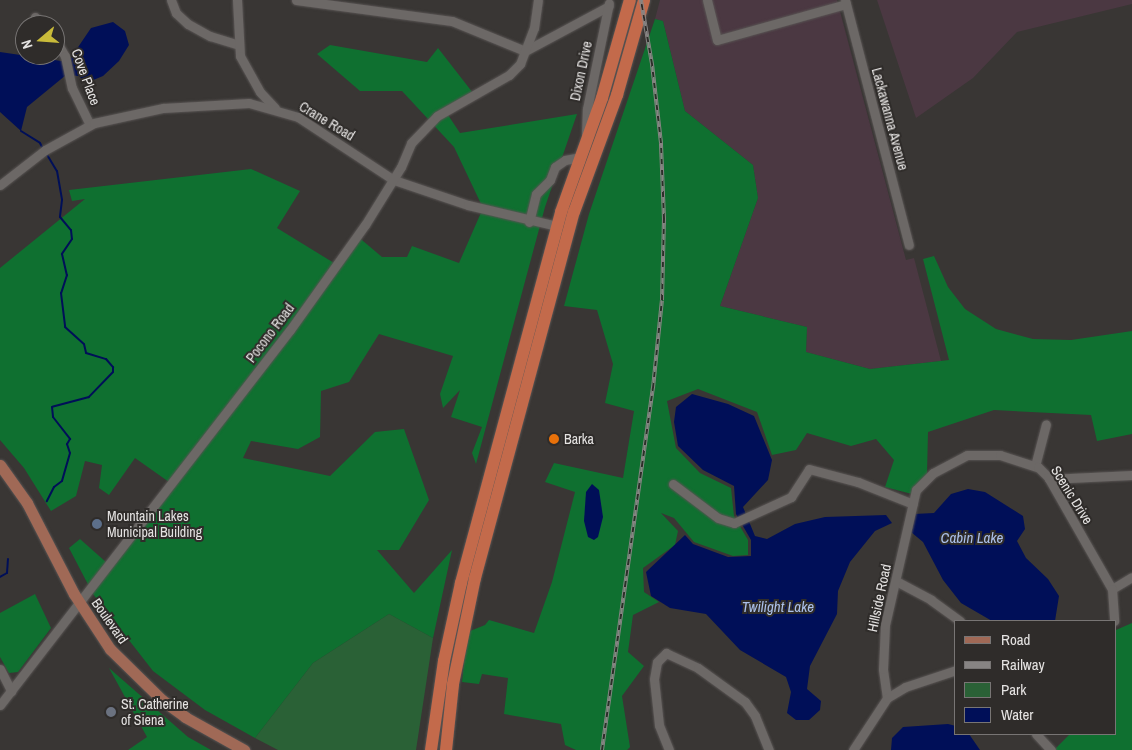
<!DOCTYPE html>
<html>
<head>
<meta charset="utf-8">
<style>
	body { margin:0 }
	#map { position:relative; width:1132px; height:750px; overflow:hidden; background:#393634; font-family:"Archivo Narrow",sans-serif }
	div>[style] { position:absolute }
	.industrial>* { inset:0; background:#4b3842 }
	.green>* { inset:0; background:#2a6136 }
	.forest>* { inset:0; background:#0f7030 }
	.water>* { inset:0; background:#000f58 }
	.stream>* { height:2px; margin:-1px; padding:0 1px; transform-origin:1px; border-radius:1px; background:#000f58 }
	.roads { filter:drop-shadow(0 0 1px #585453) drop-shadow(0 0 1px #585453) }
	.minor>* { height:9px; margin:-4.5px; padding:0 4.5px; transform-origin:4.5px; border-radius:4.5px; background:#6c6866 }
	.major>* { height:11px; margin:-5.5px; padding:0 5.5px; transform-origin:5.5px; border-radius:5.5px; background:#a06956 }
	.highway>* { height:12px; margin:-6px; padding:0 6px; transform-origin:6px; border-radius:6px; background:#c36a4b }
	.rail>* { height:4px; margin-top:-2px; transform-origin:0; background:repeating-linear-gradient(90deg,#2f2c2a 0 5.5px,#878483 0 11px); box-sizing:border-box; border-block:1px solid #878483 }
	.dots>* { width:14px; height:14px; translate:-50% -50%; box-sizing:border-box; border:2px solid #2f2c2a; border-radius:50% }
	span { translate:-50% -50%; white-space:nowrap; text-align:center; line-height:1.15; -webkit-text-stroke:4px #2f2c2a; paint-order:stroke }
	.street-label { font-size:14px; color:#e5e3e2 }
	.poi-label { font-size:14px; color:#e5e3e2 }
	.left { translate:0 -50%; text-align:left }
	.water-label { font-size:15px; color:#acc1eb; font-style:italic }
	.legend { position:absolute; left:954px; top:620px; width:162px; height:115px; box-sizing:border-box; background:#2f2c2a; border:1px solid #787574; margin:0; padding:6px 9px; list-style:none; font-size:15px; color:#e5e3e2 }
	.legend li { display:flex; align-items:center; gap:10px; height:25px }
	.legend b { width:25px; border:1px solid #787574 }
	.north { position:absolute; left:15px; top:15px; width:50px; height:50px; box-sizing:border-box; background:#2f2c2a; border:1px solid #787574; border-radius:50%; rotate:252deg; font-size:14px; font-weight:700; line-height:20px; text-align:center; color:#e5e3e2 }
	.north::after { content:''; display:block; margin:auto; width:18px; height:22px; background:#c9bb3a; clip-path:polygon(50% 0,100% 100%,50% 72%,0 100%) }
</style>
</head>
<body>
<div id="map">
	<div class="industrial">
		<div style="clip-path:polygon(660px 0,837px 0,906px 260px,914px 258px,941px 361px,870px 369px,806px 352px,807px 327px,720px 306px,758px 198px,753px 165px,685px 111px,663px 21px,655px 19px)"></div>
		<div style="clip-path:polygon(877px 0,1132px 0,1132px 4px,1017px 32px,973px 78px,916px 118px)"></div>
	</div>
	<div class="green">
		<div style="clip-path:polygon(389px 614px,433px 638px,416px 750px,278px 750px,255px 738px,313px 663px)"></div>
	</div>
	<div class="forest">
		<div style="clip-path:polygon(655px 19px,663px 21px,685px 111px,753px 165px,758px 198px,720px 306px,807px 327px,806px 352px,870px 369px,949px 360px,923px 259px,934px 256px,948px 287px,965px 309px,996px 329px,1033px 339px,1071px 340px,1132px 331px,1132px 434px,1097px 441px,1091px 415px,994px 410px,928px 432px,927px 474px,912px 494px,885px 487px,894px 460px,876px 439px,851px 446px,807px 433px,796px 450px,772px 455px,757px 412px,698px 389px,667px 401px,676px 448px,700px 473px,731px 488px,734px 516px,748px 540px,748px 555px,733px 556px,694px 542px,674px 518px,661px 513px,678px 531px,675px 545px,643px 568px,644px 592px,659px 602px,633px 615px,628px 652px,644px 666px,622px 696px,630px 747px,627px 750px,576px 750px,565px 745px,561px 724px,504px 714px,508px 678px,482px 674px,479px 684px,462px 682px,465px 652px,470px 631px,485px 625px,489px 620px,534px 633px,552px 582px,575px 492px,545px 482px,554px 463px,623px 478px,634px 411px,605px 403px,613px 364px,597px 310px,564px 306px,589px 214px)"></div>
		<div style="clip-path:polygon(330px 45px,427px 62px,438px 48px,473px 93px,444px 109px,460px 133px,577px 114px,545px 207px,476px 464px,472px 453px,482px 427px,451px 417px,460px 390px,443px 408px,440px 394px,453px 356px,379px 334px,349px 382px,321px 391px,320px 437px,298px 449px,251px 441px,243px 458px,330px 476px,375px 432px,404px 429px,429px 500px,399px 550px,377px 550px,414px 593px,452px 550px,433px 638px,389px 614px,313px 663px,255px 738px,205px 710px,153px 671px,93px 594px,69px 548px,80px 539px,107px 563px,169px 482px,135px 458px,109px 495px,99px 488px,102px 465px,85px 461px,76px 496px,51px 511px,24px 468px,0 440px,0 268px,85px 199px,72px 201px,69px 190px,251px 169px,300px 191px,277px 228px,334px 263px,356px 235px,382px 257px,407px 257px,412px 246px,459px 263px,483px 208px,454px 147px,402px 91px,360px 91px,317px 54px)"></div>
		<div style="clip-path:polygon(35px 594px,51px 628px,18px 672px,9px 673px,0 657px,0 613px)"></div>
		<div style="clip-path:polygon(1132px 623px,1132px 750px,1054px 750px,1070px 734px,1116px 734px,1116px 630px)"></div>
		<div style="clip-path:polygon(109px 668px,188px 737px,211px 750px,128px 750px,147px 737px)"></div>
	</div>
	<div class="water">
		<div style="clip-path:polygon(113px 22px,125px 31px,129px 45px,119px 61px,103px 76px,86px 83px,79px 76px,66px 75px,27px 107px,21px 131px,0 112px,0 52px,68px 62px,91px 28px)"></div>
		<div style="clip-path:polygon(692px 394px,728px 404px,754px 416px,772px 460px,768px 480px,743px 507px,755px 536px,767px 539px,795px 524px,825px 517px,886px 515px,892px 523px,875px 531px,850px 562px,838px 591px,837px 614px,810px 666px,807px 689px,821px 701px,820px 710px,809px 720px,796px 720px,787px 713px,791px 692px,786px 677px,740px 650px,706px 614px,670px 608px,651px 596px,646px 572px,685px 535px,693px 544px,728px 557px,751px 556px,751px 540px,736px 514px,734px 486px,703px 470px,678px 446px,674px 422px,676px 407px)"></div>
		<div style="clip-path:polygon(592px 484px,599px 490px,603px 517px,598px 537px,594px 540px,588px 537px,584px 521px,586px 492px)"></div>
		<div style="clip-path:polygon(968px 489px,985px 492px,1023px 516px,1025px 529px,1017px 541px,1026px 558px,1048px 579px,1059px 596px,1055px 621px,992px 621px,961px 603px,943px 580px,923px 542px,911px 532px,914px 514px,934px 513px,951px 494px)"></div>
		<div style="clip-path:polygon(948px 724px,956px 726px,956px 734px,969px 734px,980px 750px,891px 750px,892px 738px,903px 727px)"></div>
	</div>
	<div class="stream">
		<div style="left:21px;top:131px;width:22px;rotate:32deg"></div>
		<div style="left:40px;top:143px;width:7px;rotate:63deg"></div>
		<div style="left:46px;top:153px;width:21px;rotate:59deg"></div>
		<div style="left:57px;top:171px;width:29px;rotate:80deg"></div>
		<div style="left:62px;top:200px;width:17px;rotate:97deg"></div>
		<div style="left:60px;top:217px;width:17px;rotate:50deg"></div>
		<div style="left:71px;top:230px;width:9px;rotate:84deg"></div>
		<div style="left:72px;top:239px;width:18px;rotate:124deg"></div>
		<div style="left:62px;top:254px;width:22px;rotate:77deg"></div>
		<div style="left:67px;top:275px;width:19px;rotate:108deg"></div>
		<div style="left:61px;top:293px;width:34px;rotate:83deg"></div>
		<div style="left:65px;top:327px;width:25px;rotate:42deg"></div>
		<div style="left:84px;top:344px;width:9px;rotate:77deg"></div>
		<div style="left:86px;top:353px;width:21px;rotate:17deg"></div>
		<div style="left:106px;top:359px;width:11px;rotate:49deg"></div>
		<div style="left:113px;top:367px;width:5px;rotate:90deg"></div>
		<div style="left:113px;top:372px;width:35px;rotate:134deg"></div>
		<div style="left:89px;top:397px;width:38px;rotate:165deg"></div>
		<div style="left:52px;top:407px;width:10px;rotate:84deg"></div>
		<div style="left:53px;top:417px;width:28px;rotate:52deg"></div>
		<div style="left:70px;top:439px;width:6px;rotate:121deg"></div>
		<div style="left:67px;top:444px;width:9px;rotate:72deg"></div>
		<div style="left:70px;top:453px;width:29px;rotate:106deg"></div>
		<div style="left:62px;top:481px;width:10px;rotate:143deg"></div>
		<div style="left:54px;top:487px;width:16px;rotate:117deg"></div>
		<div style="left:0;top:577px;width:8px;rotate:-30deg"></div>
		<div style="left:7px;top:573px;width:14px;rotate:-86deg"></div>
	</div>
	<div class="roads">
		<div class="minor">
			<div style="left:171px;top:0;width:14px;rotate:69deg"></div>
			<div style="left:176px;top:13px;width:16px;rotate:43deg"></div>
			<div style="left:188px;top:24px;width:25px;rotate:29deg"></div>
			<div style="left:210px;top:36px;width:28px;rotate:17deg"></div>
			<div style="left:237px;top:0;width:56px;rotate:86.9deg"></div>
			<div style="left:240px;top:56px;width:41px;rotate:60.9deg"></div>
			<div style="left:260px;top:92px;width:22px;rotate:47deg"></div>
			<div style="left:296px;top:0;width:157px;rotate:7.7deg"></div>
			<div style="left:452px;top:21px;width:79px;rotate:22.3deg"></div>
			<div style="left:525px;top:51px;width:95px;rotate:-28.2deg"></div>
			<div style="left:707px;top:0;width:41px;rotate:76deg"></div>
			<div style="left:717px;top:40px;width:134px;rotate:-15.6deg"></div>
			<div style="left:845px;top:0;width:253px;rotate:75.4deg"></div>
			<div style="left:35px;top:17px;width:11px;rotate:45deg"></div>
			<div style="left:55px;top:39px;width:20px;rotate:60deg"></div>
			<div style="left:65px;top:56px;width:33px;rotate:78deg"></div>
			<div style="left:72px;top:88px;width:41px;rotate:64.1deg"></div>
			<div style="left:586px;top:135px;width:26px;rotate:-88deg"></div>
			<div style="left:587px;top:109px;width:108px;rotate:-78.3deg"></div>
			<div style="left:0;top:185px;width:57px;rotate:-37.9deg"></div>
			<div style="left:45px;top:150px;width:56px;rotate:-28.9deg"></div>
			<div style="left:94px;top:123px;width:71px;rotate:-12.3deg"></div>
			<div style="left:163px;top:108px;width:86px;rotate:-3.3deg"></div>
			<div style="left:249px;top:103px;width:51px;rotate:15.9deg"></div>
			<div style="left:298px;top:117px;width:115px;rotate:33.3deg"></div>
			<div style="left:394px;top:180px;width:78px;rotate:18.7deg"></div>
			<div style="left:468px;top:205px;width:91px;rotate:13.3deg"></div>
			<div style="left:529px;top:222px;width:29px;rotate:-76deg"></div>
			<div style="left:536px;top:194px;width:20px;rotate:-45deg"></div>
			<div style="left:550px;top:180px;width:14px;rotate:-69deg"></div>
			<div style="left:555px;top:167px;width:12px;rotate:-35deg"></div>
			<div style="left:565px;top:160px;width:15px;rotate:-11deg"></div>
			<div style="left:1035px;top:466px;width:43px;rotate:-75.3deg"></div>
			<div style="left:1049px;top:479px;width:83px;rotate:-2.8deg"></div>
			<div style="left:673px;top:484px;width:56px;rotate:37.1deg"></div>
			<div style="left:718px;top:518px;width:17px;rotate:17deg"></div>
			<div style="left:734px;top:523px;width:63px;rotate:-24.5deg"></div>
			<div style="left:791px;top:497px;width:33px;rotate:-57deg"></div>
			<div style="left:809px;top:469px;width:51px;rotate:14.9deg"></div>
			<div style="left:858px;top:482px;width:59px;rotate:21.8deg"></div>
			<div style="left:896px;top:581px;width:40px;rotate:28deg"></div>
			<div style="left:931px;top:600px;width:36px;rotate:36deg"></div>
			<div style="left:1112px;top:589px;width:23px;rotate:-31deg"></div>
			<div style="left:0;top:669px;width:25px;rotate:63deg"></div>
			<div style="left:887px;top:698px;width:29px;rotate:-98deg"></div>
			<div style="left:883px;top:669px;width:44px;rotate:-87.4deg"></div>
			<div style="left:885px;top:625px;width:139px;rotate:-77.1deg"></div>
			<div style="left:916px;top:490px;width:24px;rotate:-45deg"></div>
			<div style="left:933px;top:473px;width:38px;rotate:-28deg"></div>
			<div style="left:967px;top:455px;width:33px"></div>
			<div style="left:1000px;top:455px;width:40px;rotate:18deg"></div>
			<div style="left:1038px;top:467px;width:14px;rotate:45deg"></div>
			<div style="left:1048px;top:477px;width:129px;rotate:60.3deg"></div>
			<div style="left:1112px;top:589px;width:32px;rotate:86deg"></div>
			<div style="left:0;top:705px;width:474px;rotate:-52.3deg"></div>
			<div style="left:290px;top:330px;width:129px;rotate:-54.5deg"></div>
			<div style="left:365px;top:225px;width:68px;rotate:-58.2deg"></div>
			<div style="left:401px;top:167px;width:26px;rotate:-67deg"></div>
			<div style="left:411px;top:143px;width:37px;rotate:-46deg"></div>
			<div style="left:437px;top:116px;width:83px;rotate:-29.7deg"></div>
			<div style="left:509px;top:75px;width:16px;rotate:-45deg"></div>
			<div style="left:520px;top:64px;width:39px;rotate:-69deg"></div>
			<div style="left:534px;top:28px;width:28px;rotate:-82deg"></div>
			<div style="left:1036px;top:734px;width:22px;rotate:47deg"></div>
			<div style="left:669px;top:750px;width:27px;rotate:-112deg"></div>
			<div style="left:659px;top:725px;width:46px;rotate:-96.2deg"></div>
			<div style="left:654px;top:679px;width:17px;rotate:-80deg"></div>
			<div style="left:657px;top:662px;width:13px;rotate:-45deg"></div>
			<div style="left:666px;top:653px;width:35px;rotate:25deg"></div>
			<div style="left:698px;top:668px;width:58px;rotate:35.9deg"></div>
			<div style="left:745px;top:702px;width:17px;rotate:54deg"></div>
			<div style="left:755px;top:716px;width:37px;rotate:68deg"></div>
			<div style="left:853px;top:750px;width:62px;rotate:-56.8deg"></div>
			<div style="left:887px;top:698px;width:21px;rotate:-31deg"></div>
			<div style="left:905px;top:687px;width:54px;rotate:-18.4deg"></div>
		</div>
		<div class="major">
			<div style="left:0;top:465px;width:47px;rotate:54.6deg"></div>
			<div style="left:27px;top:503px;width:102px;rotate:62.7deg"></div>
			<div style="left:74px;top:594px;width:66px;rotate:56.8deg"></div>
			<div style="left:110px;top:649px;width:73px;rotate:44.4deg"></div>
			<div style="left:162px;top:700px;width:29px;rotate:36deg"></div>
			<div style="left:185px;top:717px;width:68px;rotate:29.2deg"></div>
		</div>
		<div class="highway">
			<div style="left:431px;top:750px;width:90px;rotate:-81.7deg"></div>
			<div style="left:444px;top:661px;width:80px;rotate:-77.7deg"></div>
			<div style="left:461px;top:583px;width:384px;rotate:-74.9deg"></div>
			<div style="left:561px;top:212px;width:121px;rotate:-70.2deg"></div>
			<div style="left:602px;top:98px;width:102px;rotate:-74.1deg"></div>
			<div style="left:446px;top:750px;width:66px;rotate:-83.9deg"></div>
			<div style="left:453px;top:684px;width:108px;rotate:-78.3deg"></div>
			<div style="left:475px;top:578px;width:379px;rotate:-74.9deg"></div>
			<div style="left:574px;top:212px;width:125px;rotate:-69.8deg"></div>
			<div style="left:617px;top:95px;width:99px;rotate:-74.1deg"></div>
		</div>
	</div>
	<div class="rail">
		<div style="left:602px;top:750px;width:366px;rotate:-82deg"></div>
		<div style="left:653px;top:388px;width:88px;rotate:-84.2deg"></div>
		<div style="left:662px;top:300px;width:81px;rotate:-88.6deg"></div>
		<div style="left:664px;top:219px;width:76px;rotate:-92.3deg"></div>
		<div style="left:661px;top:143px;width:80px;rotate:-96.5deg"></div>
		<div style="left:652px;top:64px;width:65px;rotate:-99.8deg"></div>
	</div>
	<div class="dots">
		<div style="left:554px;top:439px;background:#e8710a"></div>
		<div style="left:97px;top:524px;background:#5c6f8a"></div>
		<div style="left:111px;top:712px;background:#6b7280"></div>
	</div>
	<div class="street-label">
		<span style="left:581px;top:71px;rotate:-78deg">Dixon Drive</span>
		<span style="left:86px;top:77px;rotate:70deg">Cove Place</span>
		<span style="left:890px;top:119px;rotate:75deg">Lackawanna Avenue</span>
		<span style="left:327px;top:121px;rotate:31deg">Crane Road</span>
		<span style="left:270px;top:333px;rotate:-53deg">Pocono Road</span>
		<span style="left:1072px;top:495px;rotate:58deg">Scenic Drive</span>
		<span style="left:879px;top:598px;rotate:-78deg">Hillside Road</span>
		<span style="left:110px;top:621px;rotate:55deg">Boulevard</span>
	</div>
	<div class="poi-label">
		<span class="left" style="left:564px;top:439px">Barka</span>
		<span class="left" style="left:107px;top:524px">Mountain Lakes<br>Municipal Building</span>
		<span class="left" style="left:121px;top:712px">St. Catherine<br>of Siena</span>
	</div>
	<div class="water-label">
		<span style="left:972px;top:538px">Cabin Lake</span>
		<span style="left:778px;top:607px">Twilight Lake</span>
	</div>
	<ul class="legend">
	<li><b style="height:6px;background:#a06956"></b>Road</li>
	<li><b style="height:6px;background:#878483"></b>Railway</li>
	<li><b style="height:14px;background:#2a6136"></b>Park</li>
	<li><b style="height:14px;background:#000f58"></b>Water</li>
	</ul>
	<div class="north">N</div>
</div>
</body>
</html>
